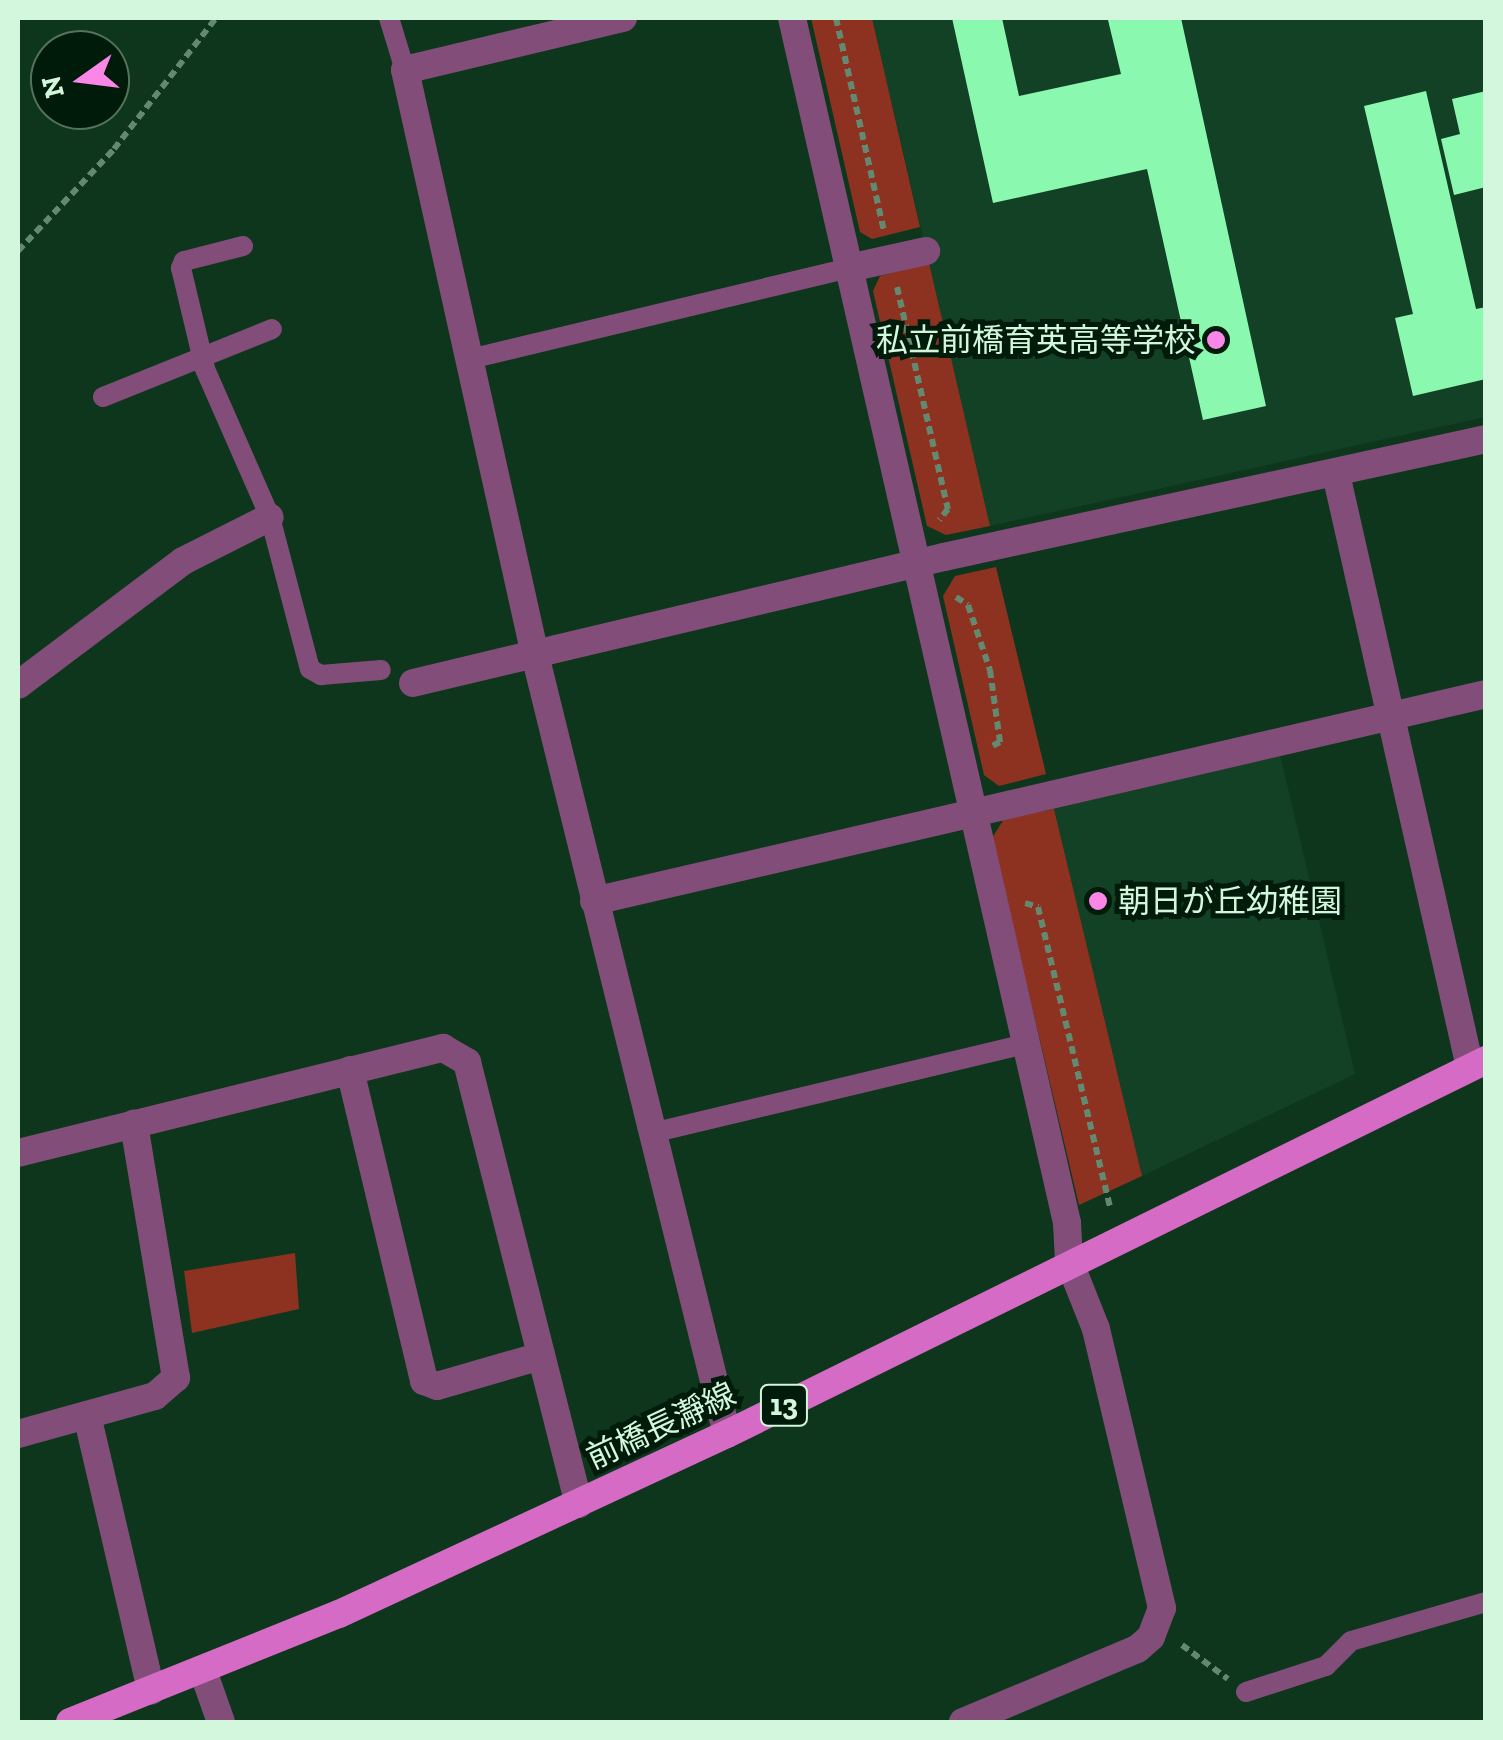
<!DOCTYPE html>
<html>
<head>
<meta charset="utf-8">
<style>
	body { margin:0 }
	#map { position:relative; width:1503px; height:1740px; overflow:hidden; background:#0d361d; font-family:"Zilla Slab","Noto Sans JP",serif }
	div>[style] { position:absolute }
	.built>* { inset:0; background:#134125 }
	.green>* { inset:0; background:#8d3220 }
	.building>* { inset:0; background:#8bf8af }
	.path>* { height:6px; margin-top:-3px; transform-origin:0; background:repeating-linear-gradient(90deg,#638a71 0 8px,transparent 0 13px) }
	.service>* { height:20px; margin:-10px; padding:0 10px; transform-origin:10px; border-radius:10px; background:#824e79 }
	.minor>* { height:28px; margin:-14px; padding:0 14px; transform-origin:14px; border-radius:14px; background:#824e79 }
	.primary>* { height:28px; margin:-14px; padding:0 14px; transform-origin:14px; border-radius:14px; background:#d66bc5 }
	.dots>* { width:28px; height:28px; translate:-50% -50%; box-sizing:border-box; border:5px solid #001b09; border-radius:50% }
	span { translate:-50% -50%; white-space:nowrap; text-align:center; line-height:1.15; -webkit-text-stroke:10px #001b09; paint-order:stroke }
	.shield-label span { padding:2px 8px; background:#001b09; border:2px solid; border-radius:8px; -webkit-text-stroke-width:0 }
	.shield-label { font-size:30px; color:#d2f7dc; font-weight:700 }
	.poi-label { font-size:32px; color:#d2f7dc }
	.right { translate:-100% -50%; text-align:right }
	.left { translate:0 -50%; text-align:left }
	.street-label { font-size:32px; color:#d2f7dc }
	.frame { position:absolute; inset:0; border:20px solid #d2f7dc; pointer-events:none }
	.north { position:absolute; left:30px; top:30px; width:100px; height:100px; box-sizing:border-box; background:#001b09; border:2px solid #54735d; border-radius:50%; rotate:256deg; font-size:28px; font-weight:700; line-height:40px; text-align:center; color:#d2f7dc }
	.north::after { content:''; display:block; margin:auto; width:35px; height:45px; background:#fa87e8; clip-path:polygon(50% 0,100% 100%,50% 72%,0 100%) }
</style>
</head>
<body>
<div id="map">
	<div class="built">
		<div style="clip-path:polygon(872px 18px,1485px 18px,1485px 417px,990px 526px)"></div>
		<div style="clip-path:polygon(1280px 754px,1355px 1074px,1142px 1176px,1054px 809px)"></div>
	</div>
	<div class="green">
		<div style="clip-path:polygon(811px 18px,872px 18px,920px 227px,872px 239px,860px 232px)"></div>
		<div style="clip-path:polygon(929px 263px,990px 526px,946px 535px,927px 526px,873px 291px,880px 276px)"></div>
		<div style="clip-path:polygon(996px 567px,1046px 774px,999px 786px,984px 775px,943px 596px,955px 576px)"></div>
		<div style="clip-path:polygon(1054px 809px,1142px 1176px,1079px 1205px,992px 838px,1004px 819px)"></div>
		<div style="clip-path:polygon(295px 1253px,299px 1309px,192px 1333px,184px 1271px)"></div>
	</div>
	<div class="building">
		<div style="clip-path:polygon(952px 18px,1002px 18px,1019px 96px,1121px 74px,1108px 20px,1181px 18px,1266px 406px,1203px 420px,1147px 169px,993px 203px)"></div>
		<div style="clip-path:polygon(1426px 91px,1476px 309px,1486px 307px,1486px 379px,1413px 396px,1395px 318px,1413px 314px,1364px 106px)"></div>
		<div style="clip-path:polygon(1486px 91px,1486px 187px,1454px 195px,1441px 139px,1460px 134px,1452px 99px)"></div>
	</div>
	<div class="path">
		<div style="left:836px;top:18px;width:218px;rotate:77.3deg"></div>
		<div style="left:18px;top:251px;width:140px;rotate:-46.7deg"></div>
		<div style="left:114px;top:149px;width:166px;rotate:-52.1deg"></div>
		<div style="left:897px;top:287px;width:228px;rotate:77.1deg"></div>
		<div style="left:948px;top:509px;width:14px;rotate:129deg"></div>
		<div style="left:956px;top:597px;width:14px;rotate:34deg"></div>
		<div style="left:968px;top:605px;width:69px;rotate:71.3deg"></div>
		<div style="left:990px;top:670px;width:73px;rotate:82.1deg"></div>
		<div style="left:1000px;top:742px;width:11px;rotate:153deg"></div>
		<div style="left:1025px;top:903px;width:14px;rotate:17deg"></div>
		<div style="left:1038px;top:907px;width:309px;rotate:76.5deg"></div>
		<div style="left:1182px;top:1645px;width:57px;rotate:36.5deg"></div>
	</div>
	<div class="service">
		<div style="left:389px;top:18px;width:54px;rotate:72.9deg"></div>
		<div style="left:243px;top:246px;width:61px;rotate:165.7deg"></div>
		<div style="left:184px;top:261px;width:8px;rotate:113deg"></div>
		<div style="left:181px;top:268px;width:104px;rotate:76.6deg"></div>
		<div style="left:205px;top:369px;width:162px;rotate:66.3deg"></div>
		<div style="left:270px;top:517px;width:157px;rotate:75.3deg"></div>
		<div style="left:310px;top:669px;width:13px;rotate:29deg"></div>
		<div style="left:321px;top:675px;width:60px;rotate:-4.8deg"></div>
		<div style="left:470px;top:359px;width:390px;rotate:-13.5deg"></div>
		<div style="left:103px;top:397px;width:182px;rotate:-21.9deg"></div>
		<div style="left:656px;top:1132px;width:378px;rotate:-13.4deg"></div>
		<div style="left:1246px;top:1692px;width:84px;rotate:-18deg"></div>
		<div style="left:1326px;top:1666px;width:35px;rotate:-45deg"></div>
		<div style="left:1351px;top:1641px;width:141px;rotate:-16.1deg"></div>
	</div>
	<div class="minor">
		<div style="left:623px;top:18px;width:224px;rotate:166.6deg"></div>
		<div style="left:405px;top:70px;width:599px;rotate:77.47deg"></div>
		<div style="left:535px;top:655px;width:802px;rotate:76.15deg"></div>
		<div style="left:792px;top:18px;width:1236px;rotate:77.14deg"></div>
		<div style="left:1067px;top:1223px;width:38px;rotate:87deg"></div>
		<div style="left:1069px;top:1261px;width:73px;rotate:68.3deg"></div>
		<div style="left:1096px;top:1329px;width:287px;rotate:76.7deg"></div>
		<div style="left:1162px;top:1608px;width:31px;rotate:111deg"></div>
		<div style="left:1151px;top:1637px;width:18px;rotate:139deg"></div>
		<div style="left:1137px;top:1649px;width:189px;rotate:157.2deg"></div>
		<div style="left:849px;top:268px;width:79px;rotate:-12.4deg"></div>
		<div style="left:1336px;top:474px;width:608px;rotate:77.27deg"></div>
		<div style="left:413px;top:683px;width:546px;rotate:-13.35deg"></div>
		<div style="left:944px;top:557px;width:555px;rotate:-12.28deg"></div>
		<div style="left:18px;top:685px;width:206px;rotate:-36.9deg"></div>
		<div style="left:183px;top:561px;width:97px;rotate:-26.8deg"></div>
		<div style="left:594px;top:901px;width:916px;rotate:-13.06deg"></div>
		<div style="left:350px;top:1070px;width:320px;rotate:76.6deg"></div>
		<div style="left:424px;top:1381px;width:14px;rotate:21deg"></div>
		<div style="left:437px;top:1386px;width:108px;rotate:-16.1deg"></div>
		<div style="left:18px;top:1153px;width:438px;rotate:-13.9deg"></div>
		<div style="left:443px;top:1048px;width:28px;rotate:30deg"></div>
		<div style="left:467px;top:1062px;width:456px;rotate:75.8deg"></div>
		<div style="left:87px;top:1415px;width:283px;rotate:76.9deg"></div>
		<div style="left:18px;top:1434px;width:142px;rotate:-15.5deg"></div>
		<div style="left:155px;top:1396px;width:28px;rotate:-41deg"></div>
		<div style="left:176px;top:1378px;width:258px;rotate:-99.4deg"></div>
		<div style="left:203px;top:1671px;width:54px;rotate:70.6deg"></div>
	</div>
	<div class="primary">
		<div style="left:70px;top:1722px;width:290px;rotate:-21.9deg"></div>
		<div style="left:339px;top:1614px;width:428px;rotate:-24.9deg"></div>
		<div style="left:727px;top:1434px;width:846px;rotate:-26.23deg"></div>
	</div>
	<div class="dots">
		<div style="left:1216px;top:340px;background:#fa87e8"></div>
		<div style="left:1098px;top:901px;background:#fa87e8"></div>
	</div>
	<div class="shield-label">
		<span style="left:784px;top:1405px">13</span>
	</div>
	<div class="poi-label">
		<span class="right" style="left:1196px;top:340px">私立前橋育英高等学校</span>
		<span class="left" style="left:1118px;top:901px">朝日が丘幼稚園</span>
	</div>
	<div class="street-label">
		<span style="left:661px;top:1426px;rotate:-25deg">前橋長瀞線</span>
	</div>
	<div class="frame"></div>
	<div class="north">N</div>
</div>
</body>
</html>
